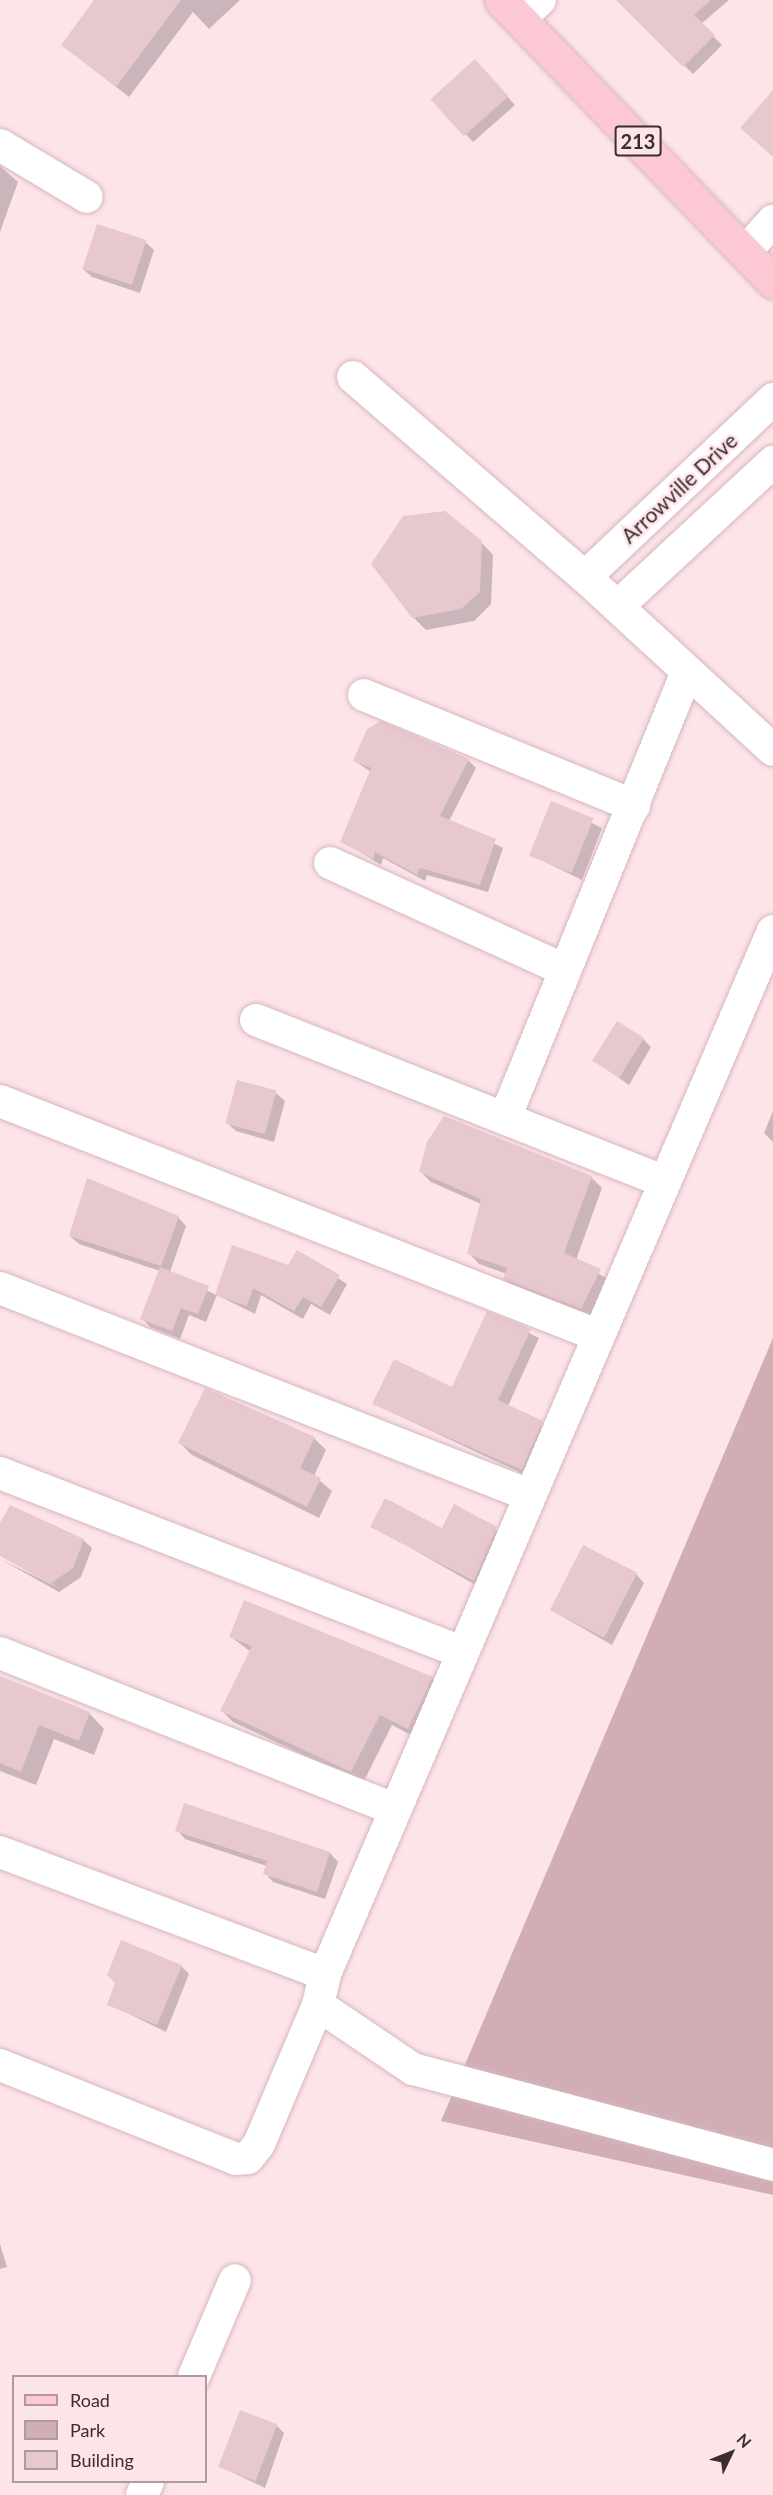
<!DOCTYPE html>
<html>
<head>
<meta charset="utf-8">
<style>
	body { margin:0 }
	#map { position:relative; width:773px; height:2495px; overflow:hidden; background:#fde4e9; font-family:Lato,sans-serif }
	div>[style] { position:absolute }
	.green>* { inset:0; background:#d1aeb5 }
	.shadow>* { inset:0; background:#0003 }
	.building>* { inset:0; background:#e6c8ce; transform-origin:0 0 }
	.roads { filter:drop-shadow(0 0 2px #d5b7bd) drop-shadow(0 0 2px #d5b7bd) }
	.street>* { height:32px; margin:-16px; padding:0 16px; transform-origin:16px; border-radius:16px; background:#fff }
	.primary>* { height:33px; margin:-16.5px; padding:0 16.5px; transform-origin:16.5px; border-radius:16.5px; background:#fbc8d3 }
	span { translate:-50% -50%; white-space:nowrap; text-align:center; line-height:1.15; -webkit-text-stroke:5px #fde4e9; paint-order:stroke }
	.shield-label span { padding:2px 4px; background:#fde4e9; border:2px solid; border-radius:4px; -webkit-text-stroke-width:0 }
	.shield-label { font-size:20px; color:#392e30; font-weight:700 }
	.street-label { font-size:21px; color:#392e30 }
	.legend { position:absolute; left:12px; top:2375px; width:195px; height:108px; box-sizing:border-box; background:#fde4e9; border:2px solid #af9b9f; margin:0; padding:8px 10px; list-style:none; font-size:18px; color:#392e30 }
	.legend li { display:flex; align-items:center; gap:12px; height:30px }
	.legend b { width:30px; border:2px solid #af9b9f }
	.north { position:absolute; left:701px; top:2423px; width:60px; height:60px; -webkit-text-stroke:4px #fde4e9; paint-order:stroke; rotate:47deg; font-size:16px; font-weight:700; line-height:24px; text-align:center; color:#392e30 }
	.north::after { content:''; display:block; margin:auto; width:21px; height:27px; background:#392e30; clip-path:polygon(50% 0,100% 100%,50% 72%,0 100%) }
</style>
</head>
<body>
<div id="map">
	<div class="green">
		<div style="clip-path:polygon(773px 1338px,773px 2195px,441px 2121px)"></div>
	</div>
	<div class="shadow">
		<div style="clip-path:polygon(96px 0,240px 0,209px 29px,193px 12px,129px 97px,63px 45px)"></div>
		<div style="clip-path:polygon(618px 0,729px 0,701px 24px,722px 45px,693px 74px)"></div>
		<div style="clip-path:polygon(483px 69px,515px 105px,473px 142px,432px 98px)"></div>
		<div style="clip-path:polygon(0 166px,18px 182px,0 232px)"></div>
		<div style="clip-path:polygon(145px 242px,154px 250px,140px 293px,92px 277px,83px 269px)"></div>
		<div style="clip-path:polygon(481px 542px,493px 555px,491px 604px,474px 621px,426px 630px,413px 617px)"></div>
		<div style="clip-path:polygon(468px 760px,476px 768px,449px 821px,503px 848px,488px 892px,427px 875px,425px 881px,383px 858px,381px 865px,342px 841px,371px 772px,355px 761px)"></div>
		<div style="clip-path:polygon(552px 803px,602px 828px,582px 880px,531px 855px)"></div>
		<div style="clip-path:polygon(643px 1039px,651px 1047px,629px 1085px,595px 1061px)"></div>
		<div style="clip-path:polygon(276px 1093px,285px 1101px,274px 1142px,236px 1131px,227px 1123px)"></div>
		<div style="clip-path:polygon(773px 1111px,773px 1142px,764px 1133px)"></div>
		<div style="clip-path:polygon(421px 1172px,591px 1177px,602px 1188px,576px 1260px,611px 1281px,592px 1319px,515px 1289px,504px 1278px,507px 1274px,479px 1264px,469px 1253px,481px 1204px,431px 1182px)"></div>
		<div style="clip-path:polygon(88px 1180px,178px 1217px,186px 1226px,170px 1272px,216px 1295px,233px 1247px,289px 1267px,298px 1252px,347px 1284px,330px 1315px,311px 1304px,303px 1319px,261px 1295px,255px 1314px,217px 1295px,206px 1322px,189px 1315px,180px 1339px,150px 1327px,142px 1318px,160px 1271px,79px 1244px,70px 1236px)"></div>
		<div style="clip-path:polygon(488px 1313px,539px 1338px,508px 1406px,550px 1431px,530px 1477px,374px 1404px,453px 1389px)"></div>
		<div style="clip-path:polygon(314px 1438px,326px 1450px,314px 1476px,332px 1491px,319px 1518px,192px 1455px,180px 1443px)"></div>
		<div style="clip-path:polygon(454px 1506px,504px 1536px,481px 1588px,372px 1526px,442px 1530px)"></div>
		<div style="clip-path:polygon(0 1526px,83px 1540px,92px 1548px,81px 1577px,59px 1592px,0 1559px,57px 1587px,0 1554px)"></div>
		<div style="clip-path:polygon(636px 1574px,644px 1583px,612px 1645px,551px 1610px)"></div>
		<div style="clip-path:polygon(231px 1637px,432px 1678px,444px 1690px,420px 1740px,392px 1725px,363px 1783px,233px 1722px,222px 1711px,251px 1652px)"></div>
		<div style="clip-path:polygon(0 1678px,90px 1714px,104px 1729px,94px 1755px,54px 1739px,36px 1785px,0 1771px)"></div>
		<div style="clip-path:polygon(177px 1830px,330px 1853px,338px 1862px,325px 1899px,273px 1882px,265px 1873px,267px 1866px,185px 1839px)"></div>
		<div style="clip-path:polygon(181px 1966px,189px 1974px,166px 2032px,109px 2004px)"></div>
		<div style="clip-path:polygon(0 2244px,7px 2267px,0 2269px)"></div>
		<div style="clip-path:polygon(276px 2425px,284px 2433px,265px 2488px,221px 2467px)"></div>
	</div>
	<div class="building">
		<div style="clip-path:polygon(94px 0,181px 0,116px 87px,61px 45px)"></div>
		<div style="clip-path:polygon(616px 0,711px 0,694px 15px,715px 35px,683px 67px)"></div>
		<div style="left:475px;top:59px;width:50px;height:60px;rotate:48deg"></div>
		<div style="clip-path:polygon(773px 90px,773px 157px,740px 128px)"></div>
		<div style="left:97px;top:224px;width:52px;height:47px;rotate:18deg"></div>
		<div style="clip-path:polygon(445px 511px,482px 541px,480px 592px,461px 609px,412px 618px,371px 564px,403px 516px)"></div>
		<div style="clip-path:polygon(381px 721px,469px 759px,440px 816px,496px 839px,480px 885px,420px 868px,417px 875px,375px 852px,373px 859px,340px 842px,371px 768px,353px 761px,367px 729px)"></div>
		<div style="left:551px;top:801px;width:46px;height:59px;rotate:22deg"></div>
		<div style="left:617px;top:1021px;width:32px;height:47px;rotate:32deg"></div>
		<div style="left:237px;top:1080px;width:41px;height:45px;rotate:15deg"></div>
		<div style="clip-path:polygon(444px 1116px,592px 1176px,564px 1253px,601px 1269px,581px 1309px,503px 1279px,507px 1268px,467px 1254px,481px 1199px,419px 1172px,427px 1142px)"></div>
		<div style="clip-path:polygon(87px 1178px,179px 1216px,161px 1266px,69px 1236px)"></div>
		<div style="clip-path:polygon(232px 1245px,288px 1265px,297px 1250px,340px 1275px,321px 1307px,303px 1297px,294px 1311px,253px 1288px,247px 1306px,215px 1295px)"></div>
		<div style="clip-path:polygon(160px 1267px,209px 1286px,198px 1314px,181px 1308px,172px 1331px,140px 1319px)"></div>
		<div style="clip-path:polygon(487px 1311px,531px 1329px,498px 1400px,543px 1421px,522px 1470px,372px 1404px,394px 1359px,452px 1387px)"></div>
		<div style="clip-path:polygon(205px 1388px,315px 1437px,300px 1468px,321px 1478px,307px 1507px,178px 1443px)"></div>
		<div style="clip-path:polygon(385px 1498px,442px 1528px,454px 1504px,497px 1527px,474px 1581px,370px 1527px)"></div>
		<div style="clip-path:polygon(10px 1505px,84px 1539px,73px 1568px,50px 1584px,0 1556px,0 1523px)"></div>
		<div style="left:583px;top:1545px;width:61px;height:73px;rotate:27deg"></div>
		<div style="clip-path:polygon(244px 1600px,433px 1677px,408px 1729px,380px 1715px,351px 1772px,220px 1711px,252px 1646px,229px 1637px)"></div>
		<div style="clip-path:polygon(0 1676px,90px 1712px,79px 1741px,39px 1725px,21px 1772px,0 1763px)"></div>
		<div style="clip-path:polygon(184px 1803px,330px 1852px,317px 1892px,263px 1874px,267px 1861px,175px 1831px)"></div>
		<div style="clip-path:polygon(121px 1940px,182px 1965px,157px 2025px,107px 2005px,115px 1983px,107px 1975px)"></div>
		<div style="left:240px;top:2410px;width:40px;height:61px;rotate:21deg"></div>
	</div>
	<div class="roads">
		<div class="street">
			<div style="left:520px;top:19px;width:28px;rotate:-44deg"></div>
			<div style="left:0;top:145px;width:101px;rotate:30.9deg"></div>
			<div style="left:745px;top:252px;width:42px;rotate:-47.9deg"></div>
			<div style="left:353px;top:377px;width:306px;rotate:40.8deg"></div>
			<div style="left:585px;top:577px;width:255px;rotate:42.6deg"></div>
			<div style="left:585px;top:577px;width:259px;rotate:-43.4deg"></div>
			<div style="left:618px;top:606px;width:212px;rotate:-42.9deg"></div>
			<div style="left:364px;top:695px;width:292px;rotate:22.3deg"></div>
			<div style="left:330px;top:863px;width:256px;rotate:24.5deg"></div>
			<div style="left:256px;top:1020px;width:438px;rotate:21.6deg"></div>
			<div style="left:0;top:1101px;width:641px;rotate:21.4deg"></div>
			<div style="left:505px;top:1118px;width:481px;rotate:-67.8deg"></div>
			<div style="left:0;top:1288px;width:568px;rotate:21.37deg"></div>
			<div style="left:0;top:1473px;width:495px;rotate:21.2deg"></div>
			<div style="left:0;top:1653px;width:425px;rotate:21.6deg"></div>
			<div style="left:0;top:1852px;width:347px;rotate:20.6deg"></div>
			<div style="left:318px;top:2005px;width:115px;rotate:34deg"></div>
			<div style="left:413px;top:2069px;width:373px;rotate:14.9deg"></div>
			<div style="left:0;top:2065px;width:254px;rotate:21.7deg"></div>
			<div style="left:236px;top:2159px;width:12px;rotate:-5deg"></div>
			<div style="left:248px;top:2158px;width:18px;rotate:-52deg"></div>
			<div style="left:259px;top:2144px;width:151px;rotate:-67deg"></div>
			<div style="left:318px;top:2005px;width:32px;rotate:-77deg"></div>
			<div style="left:325px;top:1974px;width:1135px;rotate:-66.76deg"></div>
			<div style="left:194px;top:2376px;width:104px;rotate:-66.9deg"></div>
			<div style="left:142px;top:2495px;width:14px;rotate:-65deg"></div>
		</div>
		<div class="primary">
			<div style="left:501px;top:0;width:392px;rotate:46deg"></div>
		</div>
	</div>
	<div class="shield-label">
		<span style="left:638px;top:141px">213</span>
	</div>
	<div class="street-label">
		<span style="left:679px;top:488px;rotate:-43deg">Arrowville Drive</span>
	</div>
	<ul class="legend">
	<li><b style="height:8px;background:#fbc8d3"></b>Road</li>
	<li><b style="height:16px;background:#d1aeb5"></b>Park</li>
	<li><b style="height:16px;background:#e6c8ce"></b>Building</li>
	</ul>
	<div class="north">N</div>
</div>
</body>
</html>
